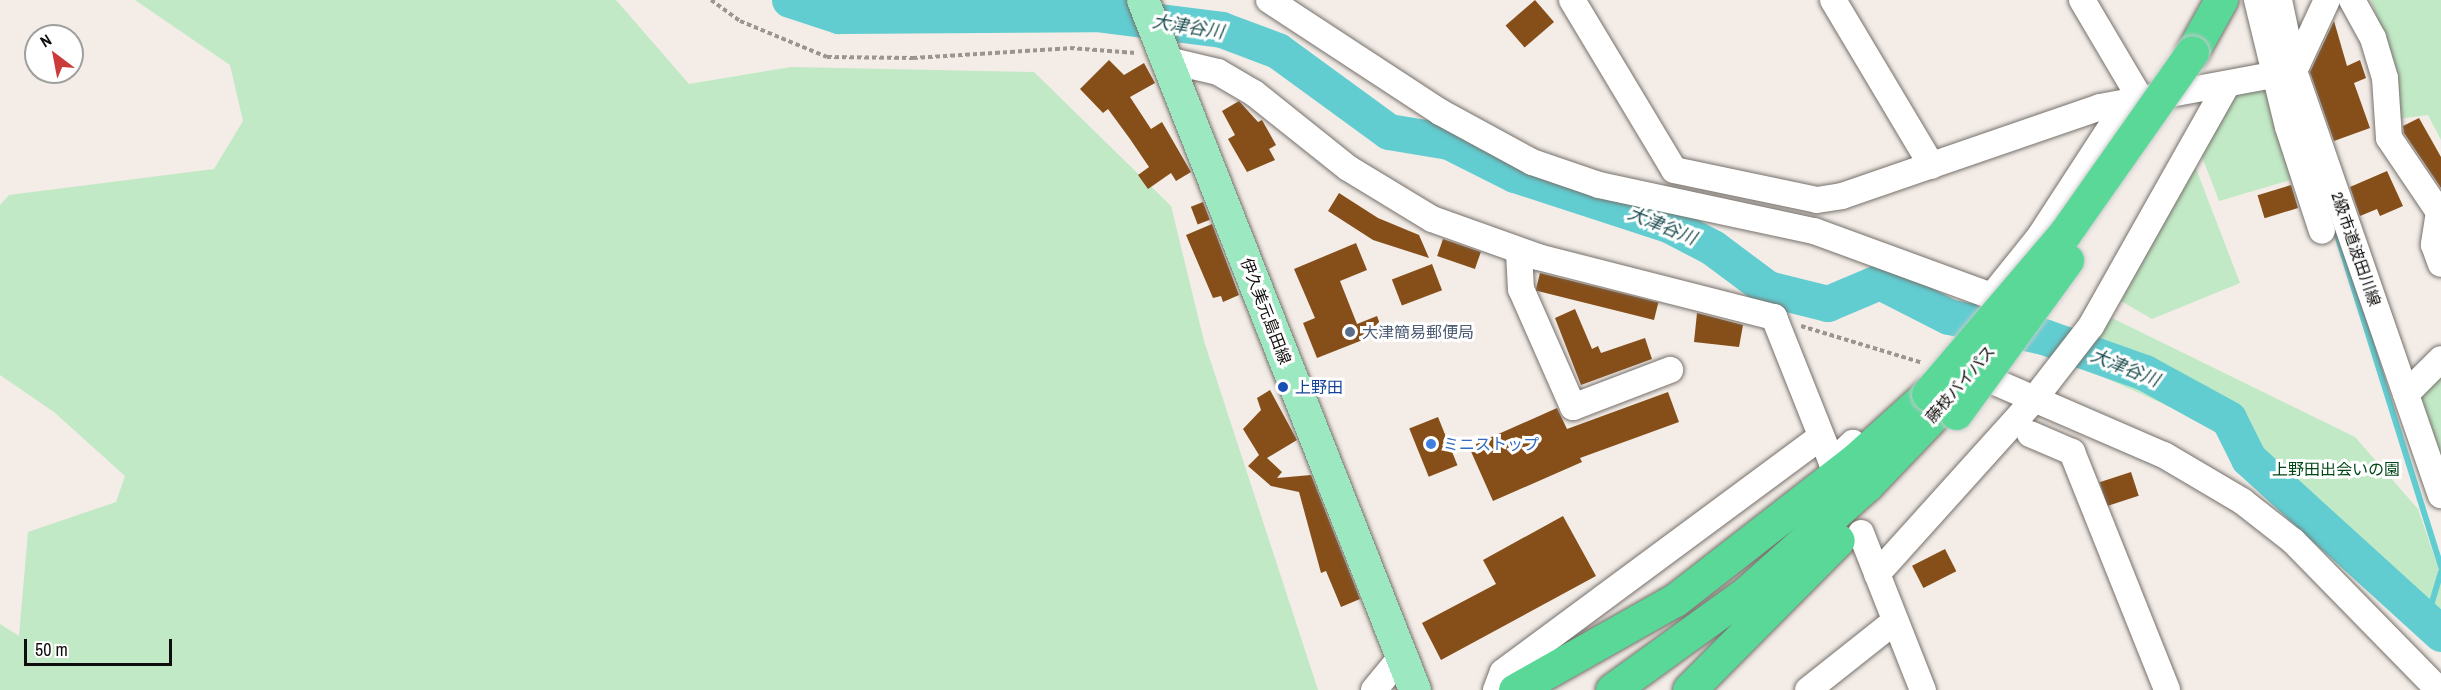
<!DOCTYPE html>
<html>
<head>
<meta charset="utf-8">
<style>
	body { margin:0 }
	#map { position:relative; width:2441px; height:690px; overflow:hidden; background:#f3ece7; font-family:"Archivo Narrow","Noto Sans JP",sans-serif }
	div>[style] { position:absolute }
	.green>* { inset:0; background:#c1e9c5 }
	.stream>* { height:6px; margin:-3px; padding:0 3px; transform-origin:3px; border-radius:3px; background:#62cdd1 }
	.river>* { height:36px; margin:-18px; padding:0 18px; transform-origin:18px; border-radius:18px; background:#62cdd1 }
	.building>* { inset:0; background:#864f1a; transform-origin:0 0 }
	.path>* { height:4px; margin-top:-2px; transform-origin:0; background:repeating-linear-gradient(90deg,#9a9591 0 4.5px,transparent 0 7.5px) }
	.roads { filter:drop-shadow(0 0 2px #76706b) drop-shadow(0 0 2px #76706b) }
	.minor>* { height:26px; margin:-13px; padding:0 13px; transform-origin:13px; border-radius:13px; background:#fff }
	.major>* { height:32px; margin:-16px; padding:0 16px; transform-origin:16px; border-radius:16px; background:#9be8c1 }
	.highway>* { height:33px; margin:-16.5px; padding:0 16.5px; transform-origin:16.5px; border-radius:16.5px; background:#59d898 }
	.bridges { filter:drop-shadow(0 0 2px #cacaca) drop-shadow(0 0 2px #cacaca) }
	.highway-bridge>* { height:33px; margin:-16.5px; padding:0 16.5px; transform-origin:16.5px; border-radius:16.5px; background:#59d898 }
	.dots>* { width:16px; height:16px; translate:-50% -50%; box-sizing:border-box; border:3px solid #fff; border-radius:50% }
	span { translate:-50% -50%; white-space:nowrap; text-align:center; line-height:1.15; -webkit-text-stroke:6px #fff; paint-order:stroke }
	.street-label { font-size:16px; color:#100e0c }
	.service-label { font-size:16px; color:#4e5e75 }
	.left { translate:0 -50%; text-align:left }
	.transit-label { font-size:16px; color:#164399 }
	.shop-label { font-size:16px; color:#366cbe }
	.park-label { font-size:16px; color:#004716 }
	.water-label { font-size:18px; color:#235254; font-style:italic }
	.north { position:absolute; left:24px; top:24px; width:60px; height:60px; box-sizing:border-box; background:#fff; border:2px solid #9f9f9e; border-radius:50%; rotate:328deg; font-size:16px; font-weight:700; line-height:24px; text-align:center; color:#100e0c }
	.north::after { content:''; display:block; margin:auto; width:21px; height:27px; background:#ca3b39; clip-path:polygon(50% 0,100% 100%,50% 72%,0 100%) }
	.scale { position:absolute; left:24px; top:639px; width:148px; height:27px; box-sizing:border-box; border:3px solid #100e0c; border-top:0; padding-left:8px; font-size:18px; line-height:21px; white-space:nowrap; color:#100e0c; -webkit-text-stroke:4px #fff; paint-order:stroke }
</style>
</head>
<body>
<div id="map">
	<div class="green">
		<div style="clip-path:polygon(135px 0,616px 0,689px 84px,791px 67px,1034px 72px,1171px 206px,1204px 341px,1318px 690px,0 690px,0 624px,19px 636px,28px 532px,116px 502px,125px 476px,54px 412px,0 375px,0 205px,9px 195px,214px 169px,243px 121px,230px 65px)"></div>
		<div style="clip-path:polygon(2371px 0,2441px 0,2441px 140px,2428px 115px,2397px 119px,2397px 73px)"></div>
		<div style="clip-path:polygon(2272px 83px,2294px 179px,2219px 201px,2201px 154px,2226px 100px)"></div>
		<div style="clip-path:polygon(2195px 166px,2240px 283px,2152px 319px,2121px 301px)"></div>
		<div style="clip-path:polygon(2110px 317px,2355px 437px,2418px 509px,2441px 576px,2441px 622px,2321px 502px,2237px 437px,2081px 367px)"></div>
		<div style="clip-path:polygon(2441px 358px,2441px 464px,2410px 395px)"></div>
	</div>
	<div class="stream">
		<div style="left:2333px;top:222px;width:362px;rotate:72.6deg"></div>
		<div style="left:2426px;top:622px;width:52px;rotate:-73.3deg"></div>
	</div>
	<div class="river">
		<div style="left:790px;top:0;width:52px;rotate:18.1deg"></div>
		<div style="left:839px;top:16px;width:257px;rotate:-0.4deg"></div>
		<div style="left:1096px;top:14px;width:127px;rotate:7.2deg"></div>
		<div style="left:1222px;top:30px;width:60px;rotate:20.6deg"></div>
		<div style="left:1278px;top:51px;width:137px;rotate:36.1deg"></div>
		<div style="left:1389px;top:132px;width:61px;rotate:9.5deg"></div>
		<div style="left:1449px;top:142px;width:74px;rotate:26.6deg"></div>
		<div style="left:1515px;top:175px;width:162px;rotate:18deg"></div>
		<div style="left:1669px;top:225px;width:50px;rotate:27.6deg"></div>
		<div style="left:1713px;top:248px;width:69px;rotate:36.7deg"></div>
		<div style="left:1768px;top:289px;width:62px;rotate:14deg"></div>
		<div style="left:1828px;top:304px;width:56px;rotate:-22.9deg"></div>
		<div style="left:1880px;top:282px;width:77px;rotate:26.9deg"></div>
		<div style="left:1949px;top:317px;width:97px;rotate:11.9deg"></div>
		<div style="left:2044px;top:337px;width:107px;rotate:19.6deg"></div>
		<div style="left:2145px;top:373px;width:96px;rotate:28.7deg"></div>
		<div style="left:2229px;top:419px;width:45px;rotate:63.4deg"></div>
		<div style="left:2249px;top:459px;width:260px;rotate:42.3deg"></div>
	</div>
	<div class="building">
		<div style="left:1535px;top:0;width:29px;height:39px;rotate:49deg"></div>
		<div style="clip-path:polygon(2334px 21px,2347px 66px,2360px 60px,2366px 78px,2354px 83px,2370px 128px,2334px 141px,2310px 72px)"></div>
		<div style="clip-path:polygon(1109px 60px,1124px 75px,1144px 63px,1155px 83px,1130px 97px,1151px 129px,1162px 122px,1191px 172px,1176px 181px,1171px 173px,1148px 189px,1138px 175px,1149px 167px,1130px 139px,1108px 109px,1103px 113px,1080px 89px)"></div>
		<div style="clip-path:polygon(1239px 101px,1258px 122px,1262px 120px,1276px 145px,1269px 149px,1275px 160px,1247px 172px,1228px 139px,1235px 135px,1222px 111px)"></div>
		<div style="clip-path:polygon(2419px 118px,2441px 157px,2441px 188px,2404px 133px,2403px 126px)"></div>
		<div style="clip-path:polygon(2387px 171px,2403px 206px,2380px 216px,2377px 209px,2360px 216px,2350px 187px)"></div>
		<div style="left:2291px;top:185px;width:24px;height:35px;rotate:73deg"></div>
		<div style="clip-path:polygon(1339px 193px,1378px 218px,1419px 235px,1429px 258px,1373px 240px,1328px 211px)"></div>
		<div style="left:1203px;top:202px;width:19px;height:13px;rotate:69deg"></div>
		<div style="clip-path:polygon(1212px 224px,1239px 295px,1223px 302px,1221px 296px,1213px 298px,1186px 235px)"></div>
		<div style="left:1443px;top:239px;width:40px;height:18px;rotate:19deg"></div>
		<div style="clip-path:polygon(1356px 243px,1367px 270px,1340px 281px,1357px 324px,1377px 316px,1383px 332px,1317px 358px,1303px 323px,1315px 318px,1294px 269px)"></div>
		<div style="left:1432px;top:264px;width:28px;height:43px;rotate:69deg"></div>
		<div style="left:1540px;top:273px;width:122px;height:18px;rotate:14deg"></div>
		<div style="clip-path:polygon(1575px 309px,1592px 349px,1598px 346px,1601px 353px,1645px 338px,1652px 359px,1581px 385px,1555px 318px)"></div>
		<div style="clip-path:polygon(1697px 313px,1743px 325px,1739px 347px,1694px 342px)"></div>
		<div style="clip-path:polygon(1270px 390px,1297px 440px,1267px 458px,1282px 472px,1277px 478px,1311px 475px,1360px 599px,1341px 607px,1326px 571px,1321px 573px,1299px 492px,1271px 486px,1248px 466px,1259px 455px,1243px 429px,1261px 410px,1257px 398px)"></div>
		<div style="clip-path:polygon(1668px 392px,1679px 422px,1580px 458px,1582px 462px,1493px 501px,1469px 447px,1557px 408px,1567px 429px)"></div>
		<div style="left:1438px;top:417px;width:52px;height:31px;rotate:68deg"></div>
		<div style="left:2131px;top:472px;width:25px;height:33px;rotate:72deg"></div>
		<div style="clip-path:polygon(1563px 516px,1596px 576px,1441px 660px,1422px 623px,1496px 584px,1483px 560px)"></div>
		<div style="left:1945px;top:549px;width:25px;height:37px;rotate:63deg"></div>
	</div>
	<div class="path">
		<div style="left:711px;top:0;width:36px;rotate:36deg"></div>
		<div style="left:740px;top:21px;width:94px;rotate:22.5deg"></div>
		<div style="left:827px;top:57px;width:86px;rotate:0.7deg"></div>
		<div style="left:913px;top:58px;width:157px;rotate:-3.6deg"></div>
		<div style="left:1070px;top:48px;width:66px;rotate:4.3deg"></div>
		<div style="left:1801px;top:326px;width:127px;rotate:16.9deg"></div>
	</div>
	<div class="roads">
		<div class="minor">
			<div style="left:1269px;top:0;width:204px;rotate:33.2deg"></div>
			<div style="left:1440px;top:112px;width:105px;rotate:28.5deg"></div>
			<div style="left:1532px;top:162px;width:71px;rotate:18.9deg"></div>
			<div style="left:1599px;top:185px;width:220px;rotate:12.1deg"></div>
			<div style="left:1814px;top:231px;width:189px;rotate:20.1deg"></div>
			<div style="left:1992px;top:296px;width:77px;rotate:-51.3deg"></div>
			<div style="left:2040px;top:236px;width:156px;rotate:-57deg"></div>
			<div style="left:1572px;top:0;width:198px;rotate:59deg"></div>
			<div style="left:1674px;top:170px;width:146px;rotate:11.8deg"></div>
			<div style="left:1817px;top:200px;width:25px;rotate:-9deg"></div>
			<div style="left:1842px;top:196px;width:273px;rotate:-19deg"></div>
			<div style="left:2100px;top:107px;width:197px;rotate:-10.5deg"></div>
			<div style="left:2294px;top:71px;width:78px;rotate:-65.1deg"></div>
			<div style="left:1833px;top:0;width:193px;rotate:59.2deg"></div>
			<div style="left:2082px;top:0;width:120px;rotate:59.4deg"></div>
			<div style="left:2257px;top:0;width:131px;rotate:76.3deg"></div>
			<div style="left:2288px;top:127px;width:109px;rotate:71.9deg"></div>
			<div style="left:2279px;top:0;width:73px;rotate:78.1deg"></div>
			<div style="left:2294px;top:71px;width:449px;rotate:70.9deg"></div>
			<div style="left:2352px;top:0;width:43px;rotate:61.1deg"></div>
			<div style="left:2373px;top:38px;width:42px;rotate:73.3deg"></div>
			<div style="left:2385px;top:78px;width:60px;rotate:86.2deg"></div>
			<div style="left:2389px;top:138px;width:89px;rotate:56deg"></div>
			<div style="left:2439px;top:212px;width:33px;rotate:99deg"></div>
			<div style="left:2434px;top:245px;width:20px;rotate:70deg"></div>
			<div style="left:1167px;top:60px;width:52px;rotate:13.2deg"></div>
			<div style="left:1218px;top:72px;width:42px;rotate:30.3deg"></div>
			<div style="left:1254px;top:93px;width:120px;rotate:38.6deg"></div>
			<div style="left:1348px;top:168px;width:98px;rotate:31.3deg"></div>
			<div style="left:1432px;top:219px;width:113px;rotate:19.7deg"></div>
			<div style="left:1538px;top:257px;width:244px;rotate:14.3deg"></div>
			<div style="left:1774px;top:317px;width:157px;rotate:68.3deg"></div>
			<div style="left:1832px;top:463px;width:29px;rotate:-44deg"></div>
			<div style="left:1519px;top:252px;width:37px;rotate:87deg"></div>
			<div style="left:1521px;top:289px;width:129px;rotate:66.2deg"></div>
			<div style="left:1573px;top:407px;width:104px;rotate:-20.9deg"></div>
			<div style="left:1965px;top:377px;width:30px;rotate:9deg"></div>
			<div style="left:1995px;top:382px;width:184px;rotate:23.4deg"></div>
			<div style="left:2164px;top:455px;width:91px;rotate:30.5deg"></div>
			<div style="left:2242px;top:501px;width:65px;rotate:38.1deg"></div>
			<div style="left:2293px;top:541px;width:209px;rotate:45.6deg"></div>
			<div style="left:2406px;top:394px;width:49px;rotate:-45deg"></div>
			<div style="left:2030px;top:434px;width:46px;rotate:23.2deg"></div>
			<div style="left:2072px;top:452px;width:256px;rotate:68.2deg"></div>
			<div style="left:1861px;top:533px;width:169px;rotate:68.5deg"></div>
			<div style="left:1877px;top:574px;width:232px;rotate:-48deg"></div>
			<div style="left:2032px;top:402px;width:96px;rotate:-52.2deg"></div>
			<div style="left:2091px;top:326px;width:275px;rotate:-60.6deg"></div>
			<div style="left:1374px;top:690px;width:44px;rotate:-50.5deg"></div>
			<div style="left:1496px;top:690px;width:19px;rotate:-69deg"></div>
			<div style="left:1503px;top:672px;width:395px;rotate:-36.5deg"></div>
			<div style="left:1808px;top:690px;width:111px;rotate:-38.4deg"></div>
		</div>
		<div class="major">
			<div style="left:1143px;top:0;width:742px;rotate:68.49deg"></div>
		</div>
		<div class="highway">
			<div style="left:2192px;top:52px;width:60px;rotate:-60.9deg"></div>
			<div style="left:1515px;top:690px;width:184px;rotate:-29.4deg"></div>
			<div style="left:1675px;top:600px;width:228px;rotate:-37.9deg"></div>
			<div style="left:1855px;top:460px;width:98px;rotate:-42.1deg"></div>
			<div style="left:1612px;top:690px;width:165px;rotate:-35.9deg"></div>
			<div style="left:1746px;top:593px;width:162px;rotate:-41.8deg"></div>
			<div style="left:1867px;top:485px;width:97px;rotate:-46.3deg"></div>
			<div style="left:1689px;top:690px;width:211px;rotate:-45.2deg"></div>
		</div>
	</div>
	<div class="bridges">
		<div class="highway-bridge">
			<div style="left:1928px;top:394px;width:211px;rotate:-49.6deg"></div>
			<div style="left:2065px;top:233px;width:221px;rotate:-54.9deg"></div>
			<div style="left:1956px;top:413px;width:189px;rotate:-54deg"></div>
		</div>
	</div>
	<div class="dots">
		<div style="left:1350px;top:332px;background:#5c6f8a"></div>
		<div style="left:1283px;top:387px;background:#1a4fb4"></div>
		<div style="left:1431px;top:444px;background:#3f7fe0"></div>
	</div>
	<div class="street-label">
		<span style="left:2356px;top:249px;rotate:71deg">2級市道波田川線</span>
		<span style="left:1266px;top:311px;rotate:69deg">伊久美元島田線</span>
		<span style="left:1960px;top:384px;rotate:-49deg">藤枝バイパス</span>
	</div>
	<div class="service-label">
		<span class="left" style="left:1362px;top:332px">大津簡易郵便局</span>
	</div>
	<div class="transit-label">
		<span class="left" style="left:1295px;top:387px">上野田</span>
	</div>
	<div class="shop-label">
		<span class="left" style="left:1443px;top:444px">ミニストップ</span>
	</div>
	<div class="park-label">
		<span style="left:2336px;top:469px">上野田出会いの園</span>
	</div>
	<div class="water-label">
		<span style="left:1188px;top:27px;rotate:9deg">大津谷川</span>
		<span style="left:1662px;top:226px;rotate:22deg">大津谷川</span>
		<span style="left:2125px;top:368px;rotate:22deg">大津谷川</span>
	</div>
	<div class="north">N</div>
	<div class="scale">50 m</div>
</div>
</body>
</html>
